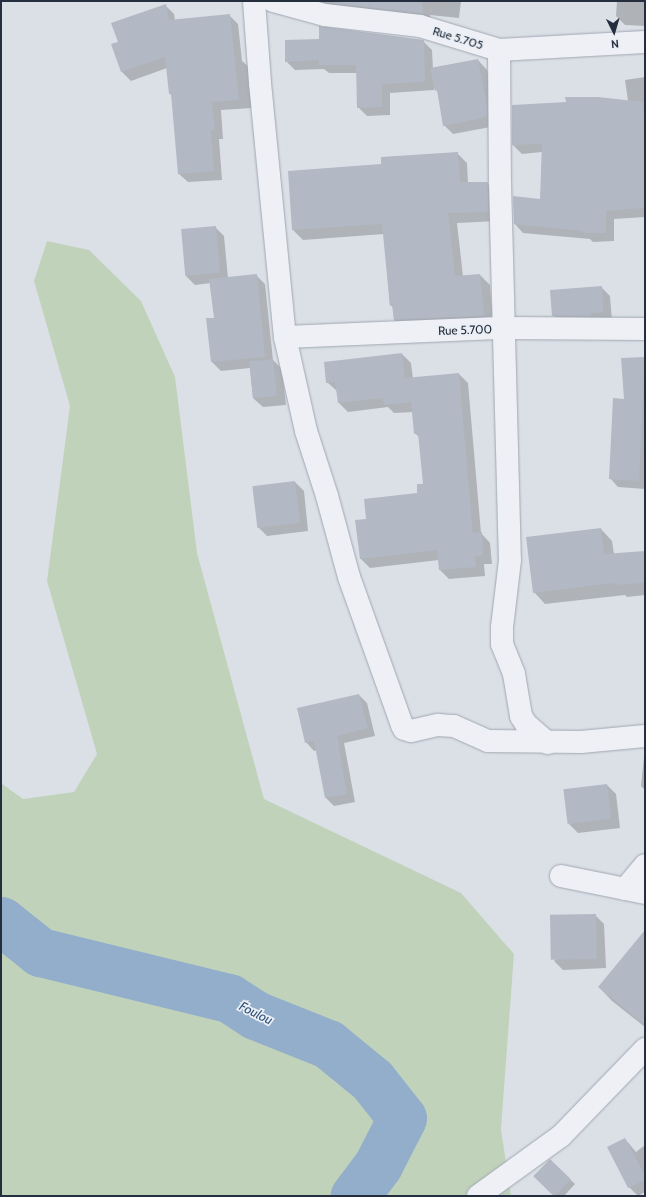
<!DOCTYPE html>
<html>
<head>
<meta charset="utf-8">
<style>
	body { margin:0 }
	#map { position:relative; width:646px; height:1197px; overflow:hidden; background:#dbe0e7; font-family:Cabin,sans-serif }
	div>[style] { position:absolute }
	.green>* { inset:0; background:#c1d2bb }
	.shadow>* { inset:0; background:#0003 }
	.river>* { height:49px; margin:-24.5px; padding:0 24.5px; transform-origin:24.5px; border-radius:24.5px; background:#92aecb }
	.building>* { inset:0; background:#b2b9c4; transform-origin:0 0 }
	.roads { filter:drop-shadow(0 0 1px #a0a7b1) drop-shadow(0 0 1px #a0a7b1) }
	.minor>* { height:22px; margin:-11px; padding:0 11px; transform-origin:11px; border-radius:11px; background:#eef0f5 }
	span { translate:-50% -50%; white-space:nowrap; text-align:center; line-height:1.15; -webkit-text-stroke:3.5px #eaeff5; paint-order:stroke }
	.street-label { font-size:12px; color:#242e3e }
	.water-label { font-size:13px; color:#2b4d75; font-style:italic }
	.frame { position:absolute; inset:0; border:2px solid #242e3e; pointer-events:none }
	.north { position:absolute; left:594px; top:12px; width:40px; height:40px; -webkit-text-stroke:3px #eaeff5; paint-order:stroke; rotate:175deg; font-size:11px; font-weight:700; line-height:16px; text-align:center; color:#242e3e }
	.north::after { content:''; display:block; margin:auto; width:14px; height:18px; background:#242e3e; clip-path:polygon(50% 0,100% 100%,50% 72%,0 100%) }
</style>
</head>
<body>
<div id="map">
	<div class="green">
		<div style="clip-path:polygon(47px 241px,89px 250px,141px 301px,175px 377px,197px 553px,264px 799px,461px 893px,514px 954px,501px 1129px,511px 1196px,1px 1196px,1px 783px,23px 799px,74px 792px,97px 754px,47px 581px,70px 406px,34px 281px)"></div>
	</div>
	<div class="shadow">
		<div style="clip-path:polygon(310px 1px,461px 1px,459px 18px,430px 15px,431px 22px,338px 11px)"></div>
		<div style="clip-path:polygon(617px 1px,645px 1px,645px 26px,625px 25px,616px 16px)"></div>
		<div style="clip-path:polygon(165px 5px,174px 14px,175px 20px,229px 15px,238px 24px,242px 61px,249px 67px,252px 108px,221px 110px,223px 139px,219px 139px,222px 180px,188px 182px,179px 174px,173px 96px,170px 94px,167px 68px,131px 81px,122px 72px,113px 44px,119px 42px)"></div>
		<div style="clip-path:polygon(423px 41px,432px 50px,433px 69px,478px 60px,487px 70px,496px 115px,496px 126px,453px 134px,444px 125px,438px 93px,435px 85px,434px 90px,390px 93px,390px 115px,367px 116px,358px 107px,357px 73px,329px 73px,324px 69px,295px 70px,286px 61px)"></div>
		<div style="clip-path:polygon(645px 77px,645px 217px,614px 219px,614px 241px,593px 242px,590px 239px,523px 233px,515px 224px,541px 200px,542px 152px,522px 154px,513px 145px,513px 106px,628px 101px,625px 80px)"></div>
		<div style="clip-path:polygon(457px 153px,467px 163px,468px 183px,487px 183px,497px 192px,498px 221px,457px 223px,463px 276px,480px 275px,490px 285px,493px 326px,404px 329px,394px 320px,393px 307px,390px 305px,384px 234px,303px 240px,293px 230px,289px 172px,382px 165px)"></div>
		<div style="clip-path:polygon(215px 227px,224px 236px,228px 278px,256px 275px,265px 284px,273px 360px,282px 369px,286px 405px,263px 407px,253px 398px,250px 368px,221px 371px,212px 362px,215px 318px,211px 283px,195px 285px,186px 276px)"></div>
		<div style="clip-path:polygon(601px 287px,610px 296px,612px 321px,562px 325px,553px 315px)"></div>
		<div style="clip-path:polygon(402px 354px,411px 363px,413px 379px,459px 374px,468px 383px,481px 533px,490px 543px,492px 564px,484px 564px,485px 576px,449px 579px,440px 570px,439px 560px,370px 568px,360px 558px,367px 519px,418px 494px,424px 485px,420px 438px,415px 433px,413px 412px,394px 413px,388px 407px,348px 412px,339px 403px,337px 391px,327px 382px)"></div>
		<div style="clip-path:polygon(624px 375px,645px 376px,645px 489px,618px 487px,610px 478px,625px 400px)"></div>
		<div style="clip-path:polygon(295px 482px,304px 491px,308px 531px,267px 536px,258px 527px)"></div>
		<div style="clip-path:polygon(601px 529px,612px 541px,614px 554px,645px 552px,645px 595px,627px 597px,625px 595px,545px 604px,534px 592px)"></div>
		<div style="clip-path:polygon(359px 695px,367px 703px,375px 736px,344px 743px,355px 802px,334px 806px,326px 798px,317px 750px,314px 751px,306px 742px)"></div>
		<div style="clip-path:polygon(644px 757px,645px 757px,645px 790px,641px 786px)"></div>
		<div style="clip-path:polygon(607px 785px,616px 794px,620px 828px,578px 833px,569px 824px)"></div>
		<div style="clip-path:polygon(595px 915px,604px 924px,606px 968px,563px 970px,554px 961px)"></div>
		<div style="clip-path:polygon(645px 952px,645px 1027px,612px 1001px,599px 987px)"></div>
		<div style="clip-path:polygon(625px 1139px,636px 1152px,645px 1145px,645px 1192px,638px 1196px,629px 1187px)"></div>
		<div style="clip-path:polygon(550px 1161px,575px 1184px,564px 1196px,556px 1196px,534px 1176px)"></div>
	</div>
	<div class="river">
		<div style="left:1px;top:921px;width:50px;rotate:38.5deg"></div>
		<div style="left:40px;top:952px;width:195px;rotate:13.7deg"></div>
		<div style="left:229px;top:998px;width:31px;rotate:33deg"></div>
		<div style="left:255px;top:1015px;width:79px;rotate:21.7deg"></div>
		<div style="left:328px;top:1044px;width:57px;rotate:39.3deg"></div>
		<div style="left:372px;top:1080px;width:48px;rotate:51.7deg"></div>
		<div style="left:402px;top:1118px;width:53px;rotate:117.1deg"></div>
		<div style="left:378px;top:1165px;width:39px;rotate:127deg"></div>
	</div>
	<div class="building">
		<div style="clip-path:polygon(352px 1px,422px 1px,423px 14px,331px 3px)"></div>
		<div style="clip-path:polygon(166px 4px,169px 20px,230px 14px,239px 100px,212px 102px,215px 130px,211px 130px,214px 171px,178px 174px,171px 94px,169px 94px,165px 57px,121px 72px,111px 44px,118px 42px,111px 23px)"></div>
		<div style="clip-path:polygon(319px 26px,424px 40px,425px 82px,382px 84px,382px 107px,357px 108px,356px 65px,319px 65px,319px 60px,285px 62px,285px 40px,319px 39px)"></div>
		<div style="clip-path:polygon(478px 59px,487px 105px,487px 117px,443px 126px,437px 90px,435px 91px,430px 68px)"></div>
		<div style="clip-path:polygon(565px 97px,598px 97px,643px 102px,645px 123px,645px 208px,606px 211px,606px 233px,583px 233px,583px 231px,514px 224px,513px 196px,540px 199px,542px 144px,512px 145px,512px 105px,566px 102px)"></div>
		<div style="clip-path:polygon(458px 152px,460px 182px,488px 182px,488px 212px,448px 213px,455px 276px,480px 274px,484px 316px,394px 320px,392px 305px,390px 306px,382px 224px,292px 230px,288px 171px,381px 164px,381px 157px)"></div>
		<div style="left:216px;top:226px;width:47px;height:35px;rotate:85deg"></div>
		<div style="clip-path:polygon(257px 274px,265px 357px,211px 362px,206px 318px,214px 318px,209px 279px)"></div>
		<div style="clip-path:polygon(602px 286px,603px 312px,591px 313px,591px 316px,552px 316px,550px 290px)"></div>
		<div style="clip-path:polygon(402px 353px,405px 378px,459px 373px,472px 525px,473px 533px,482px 532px,483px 555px,475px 556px,476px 567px,439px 570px,437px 550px,360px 559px,355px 520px,366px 519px,364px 499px,417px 493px,417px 484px,423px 484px,418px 433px,414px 434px,411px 402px,384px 405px,383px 398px,338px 403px,335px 382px,326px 383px,324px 362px)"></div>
		<div style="clip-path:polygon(645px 357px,639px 481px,609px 479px,613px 398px,624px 399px,621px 358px)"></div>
		<div style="left:273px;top:359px;width:37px;height:24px;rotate:84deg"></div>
		<div style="left:295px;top:481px;width:42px;height:43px;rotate:83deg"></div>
		<div style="clip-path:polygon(601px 528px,604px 554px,645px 551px,645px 583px,615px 585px,614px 583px,533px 593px,526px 537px)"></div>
		<div style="clip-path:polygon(359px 694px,368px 728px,337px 736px,347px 794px,325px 798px,314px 741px,305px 743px,297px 708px)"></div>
		<div style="left:607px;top:784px;width:35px;height:44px;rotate:83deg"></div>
		<div style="left:596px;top:914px;width:45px;height:46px;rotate:89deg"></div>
		<div style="clip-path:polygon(645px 930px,645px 1025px,598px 987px)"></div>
		<div style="clip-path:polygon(625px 1138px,645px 1176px,645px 1180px,628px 1188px,607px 1147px)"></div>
		<div style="left:550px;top:1159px;width:29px;height:24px;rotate:44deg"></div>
	</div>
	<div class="roads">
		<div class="minor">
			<div style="left:254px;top:1px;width:82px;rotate:85.8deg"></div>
			<div style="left:260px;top:83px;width:255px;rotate:84.4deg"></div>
			<div style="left:285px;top:337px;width:96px;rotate:77.4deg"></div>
			<div style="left:306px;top:431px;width:68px;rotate:72.1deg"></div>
			<div style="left:327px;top:496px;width:84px;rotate:74.8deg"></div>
			<div style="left:349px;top:577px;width:157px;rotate:70.3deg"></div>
			<div style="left:402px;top:725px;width:4px;rotate:63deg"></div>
			<div style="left:404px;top:729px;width:7px;rotate:16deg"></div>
			<div style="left:411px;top:731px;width:28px;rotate:-13deg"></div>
			<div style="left:438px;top:725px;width:16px;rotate:4deg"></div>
			<div style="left:454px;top:726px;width:37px;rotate:24deg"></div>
			<div style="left:488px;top:741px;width:93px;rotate:0.6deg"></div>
			<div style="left:581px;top:742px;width:64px;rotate:-5.4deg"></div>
			<div style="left:273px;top:1px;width:54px;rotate:15.1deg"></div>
			<div style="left:325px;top:15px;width:96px;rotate:6.6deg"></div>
			<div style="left:420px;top:26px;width:83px;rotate:16.9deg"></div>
			<div style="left:499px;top:50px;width:146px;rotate:-3.1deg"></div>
			<div style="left:499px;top:50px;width:132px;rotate:89.6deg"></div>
			<div style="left:500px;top:182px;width:378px;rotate:88.5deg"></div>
			<div style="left:510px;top:560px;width:67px;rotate:96.8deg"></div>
			<div style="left:502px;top:627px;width:17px;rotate:90deg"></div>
			<div style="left:502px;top:644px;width:32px;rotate:68deg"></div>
			<div style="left:514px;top:674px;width:43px;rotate:80.5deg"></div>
			<div style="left:521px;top:716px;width:9px;rotate:58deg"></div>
			<div style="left:526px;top:724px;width:29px;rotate:41deg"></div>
			<div style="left:285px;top:337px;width:219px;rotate:-2.4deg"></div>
			<div style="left:504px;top:328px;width:141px;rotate:0.4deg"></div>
			<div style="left:561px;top:876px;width:86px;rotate:11.4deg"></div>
			<div style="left:625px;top:889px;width:31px;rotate:-50deg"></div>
			<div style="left:478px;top:1196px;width:102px;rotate:-35.9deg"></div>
			<div style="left:561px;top:1136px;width:121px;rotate:-46deg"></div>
		</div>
	</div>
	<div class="street-label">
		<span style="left:458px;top:38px;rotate:17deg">Rue 5.705</span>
		<span style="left:465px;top:330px;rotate:-2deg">Rue 5.700</span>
	</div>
	<div class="water-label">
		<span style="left:256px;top:1013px;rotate:27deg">Foulou</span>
	</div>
	<div class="frame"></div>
	<div class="north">N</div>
</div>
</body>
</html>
